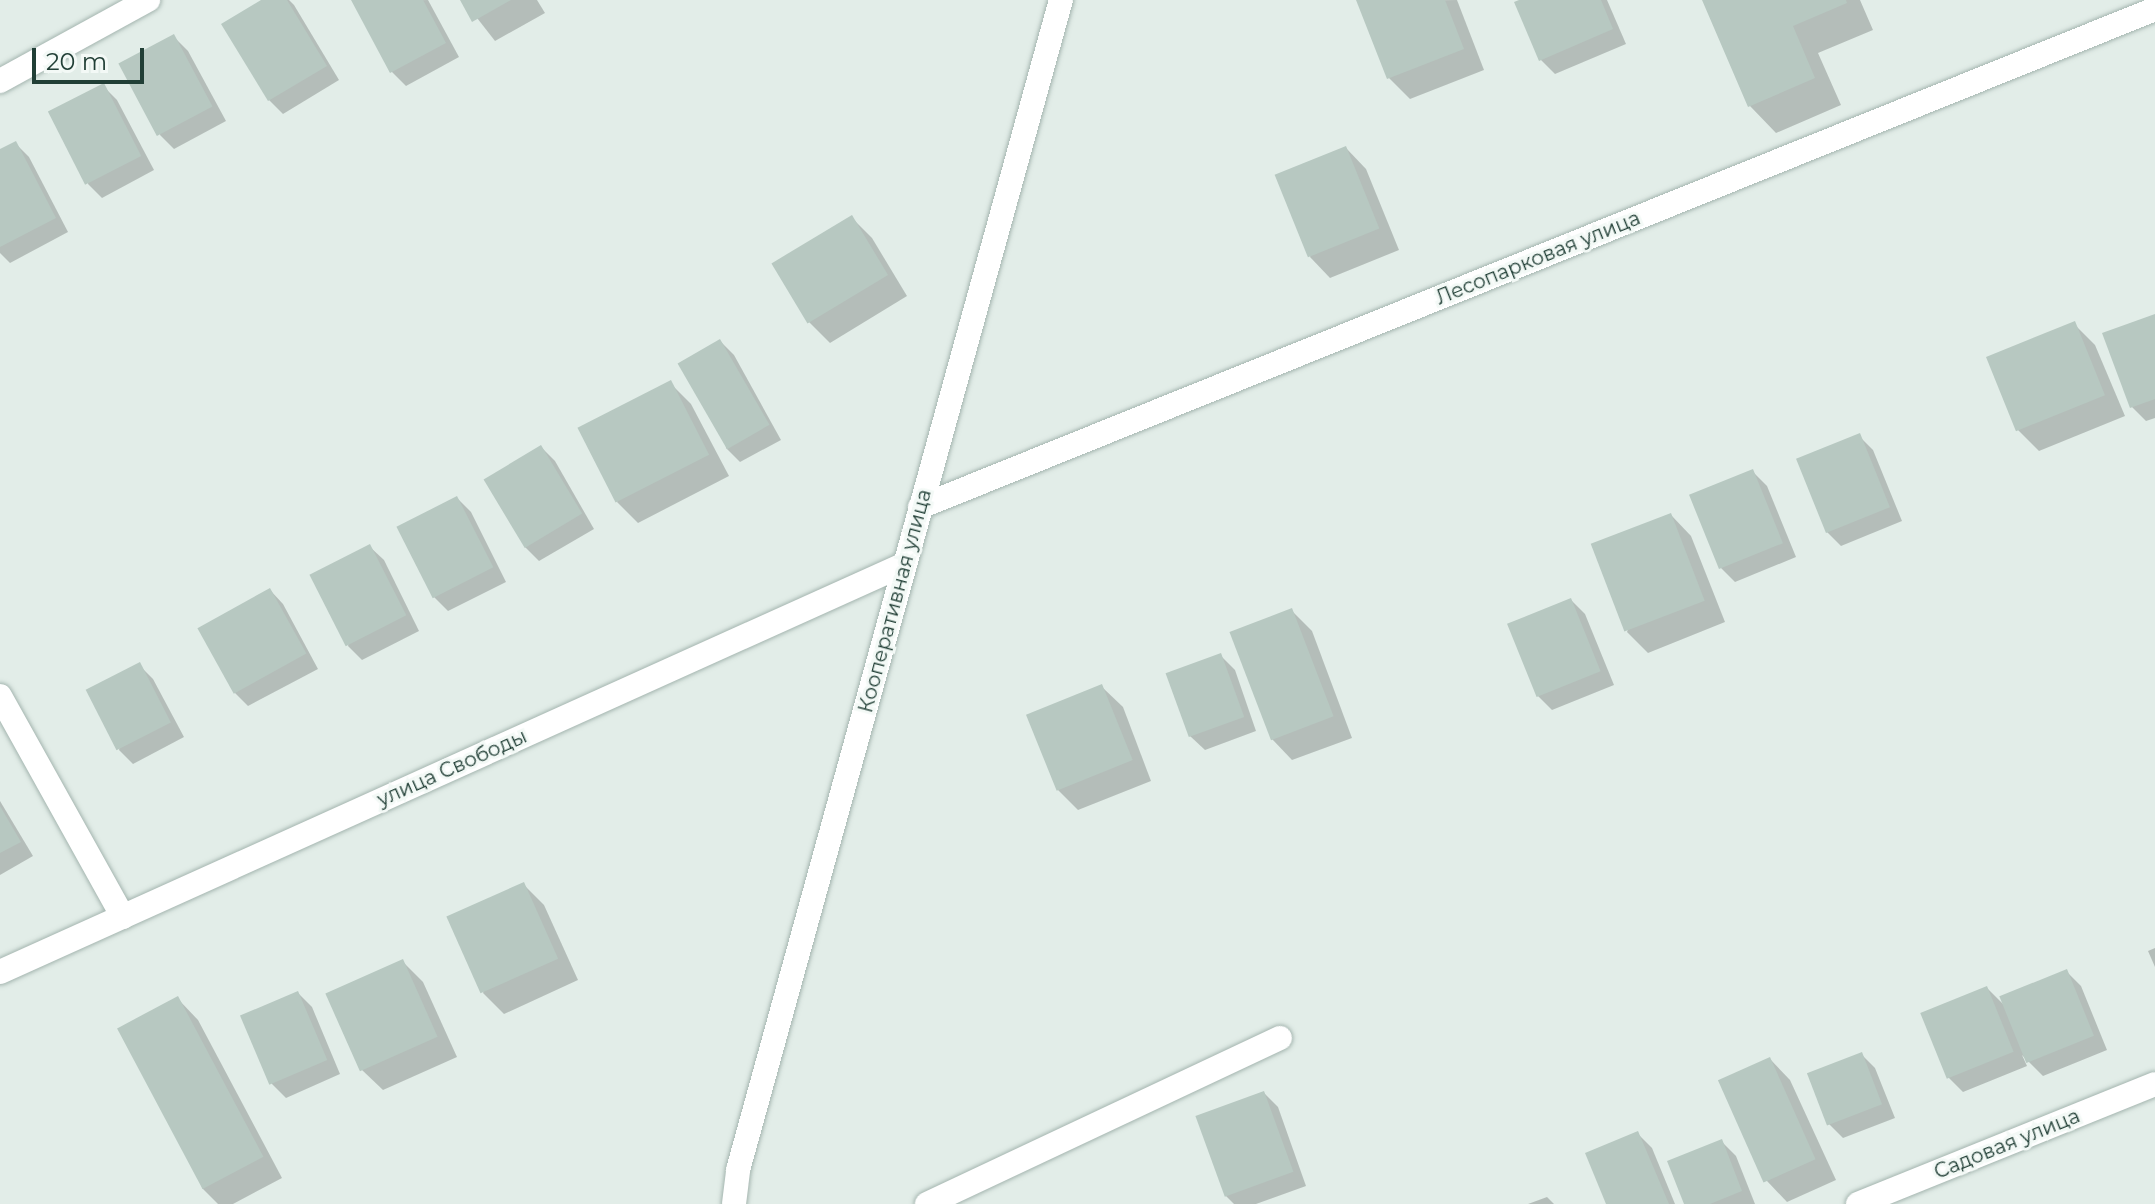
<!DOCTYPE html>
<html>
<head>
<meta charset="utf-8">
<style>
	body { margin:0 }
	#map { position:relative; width:2155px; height:1204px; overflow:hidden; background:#e2ede8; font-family:Montserrat,sans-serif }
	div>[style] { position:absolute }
	.shadow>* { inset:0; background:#0003 }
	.building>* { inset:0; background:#b7c8c1; transform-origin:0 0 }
	.roads { filter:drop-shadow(0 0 2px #a4b5af) drop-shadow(0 0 2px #a4b5af) }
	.street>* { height:24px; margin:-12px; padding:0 12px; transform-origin:12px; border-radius:12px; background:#fff }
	span { translate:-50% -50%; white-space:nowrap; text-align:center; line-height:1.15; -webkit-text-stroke:6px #f3f9f6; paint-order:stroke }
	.street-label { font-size:20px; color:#213f36 }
	.scale { position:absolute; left:32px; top:48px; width:112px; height:36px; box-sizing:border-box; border:4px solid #213f36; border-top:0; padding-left:10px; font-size:24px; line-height:28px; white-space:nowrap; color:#213f36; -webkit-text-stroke:6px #f3f9f6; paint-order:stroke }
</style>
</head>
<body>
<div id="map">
	<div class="shadow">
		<div style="clip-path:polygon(265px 0,289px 0,294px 5px,339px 80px,283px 114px,269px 100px)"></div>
		<div style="clip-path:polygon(428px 0,459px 57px,406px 86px,392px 72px,354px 1px)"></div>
		<div style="clip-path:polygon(463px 0,537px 0,545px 13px,495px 41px)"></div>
		<div style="clip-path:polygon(1457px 0,1484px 70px,1410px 99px,1389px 78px,1359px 1px)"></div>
		<div style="clip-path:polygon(1524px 0,1607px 0,1626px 44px,1555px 74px,1541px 60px)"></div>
		<div style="clip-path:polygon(1704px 0,1860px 0,1873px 30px,1818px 53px,1841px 105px,1776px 133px,1750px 106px)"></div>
		<div style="clip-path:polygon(174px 37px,188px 51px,226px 121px,174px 149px,160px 135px)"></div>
		<div style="clip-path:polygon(103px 86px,117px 100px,154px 170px,102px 198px,88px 184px)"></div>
		<div style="clip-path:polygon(15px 143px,29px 157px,68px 232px,10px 263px,0 253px,0 151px)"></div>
		<div style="clip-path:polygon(1346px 148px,1366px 169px,1399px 250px,1330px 278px,1310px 257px)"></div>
		<div style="clip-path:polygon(852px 218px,872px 238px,907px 296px,830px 343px,809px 322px)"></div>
		<div style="clip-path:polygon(2155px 316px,2155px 418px,2146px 421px,2132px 407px)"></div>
		<div style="clip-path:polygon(2074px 324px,2095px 345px,2125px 416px,2039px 451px,2018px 430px)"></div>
		<div style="clip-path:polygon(720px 341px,734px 355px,781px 440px,740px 462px,726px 448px)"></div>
		<div style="clip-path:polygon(670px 383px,691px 404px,729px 476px,638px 523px,617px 502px)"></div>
		<div style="clip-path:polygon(1859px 436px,1873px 450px,1902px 521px,1841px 546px,1827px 532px)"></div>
		<div style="clip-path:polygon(541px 447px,555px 461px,594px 529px,539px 561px,525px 547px)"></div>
		<div style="clip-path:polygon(1753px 472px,1767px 486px,1796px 557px,1735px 582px,1721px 568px)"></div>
		<div style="clip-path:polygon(457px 498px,471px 512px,506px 582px,448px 611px,434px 597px)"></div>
		<div style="clip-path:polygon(1671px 515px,1691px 536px,1725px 622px,1648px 653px,1627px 632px)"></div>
		<div style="clip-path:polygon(370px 547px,384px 560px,419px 631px,362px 660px,348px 646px)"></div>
		<div style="clip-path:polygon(270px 590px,283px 604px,318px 669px,248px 706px,234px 692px,200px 628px)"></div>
		<div style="clip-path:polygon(1571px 600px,1585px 614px,1614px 685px,1552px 710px,1538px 696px)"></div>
		<div style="clip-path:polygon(1291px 610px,1312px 631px,1352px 738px,1292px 760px,1272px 739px)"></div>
		<div style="clip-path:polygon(1221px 656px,1235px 670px,1256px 731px,1205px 750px,1190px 736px)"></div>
		<div style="clip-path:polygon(139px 665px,153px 679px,184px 737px,133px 764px,119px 750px)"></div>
		<div style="clip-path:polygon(1102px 687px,1123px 707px,1151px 781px,1078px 810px,1057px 789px)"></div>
		<div style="clip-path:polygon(0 801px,33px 856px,0 875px)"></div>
		<div style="clip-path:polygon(523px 884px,544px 905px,578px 980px,504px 1014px,483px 993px)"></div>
		<div style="clip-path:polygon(2155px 948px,2155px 967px,2148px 951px)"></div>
		<div style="clip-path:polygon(402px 961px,423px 982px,457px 1057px,383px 1090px,362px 1070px)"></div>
		<div style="clip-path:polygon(2067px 972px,2081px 986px,2107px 1050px,2043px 1076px,2022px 1055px,2027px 1066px,1963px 1092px,1949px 1078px,1923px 1014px,1987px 988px,2007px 1008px)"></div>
		<div style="clip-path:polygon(298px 993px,312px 1007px,340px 1074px,286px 1098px,272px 1084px,243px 1017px)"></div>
		<div style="clip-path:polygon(178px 999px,198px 1020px,282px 1178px,233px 1204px,218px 1204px,202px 1188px)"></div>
		<div style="clip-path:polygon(1861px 1054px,1875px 1068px,1895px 1118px,1843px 1138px,1829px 1124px,1810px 1074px)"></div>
		<div style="clip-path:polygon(1770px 1059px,1790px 1080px,1836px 1180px,1787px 1202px,1767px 1181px)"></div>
		<div style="clip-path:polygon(1264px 1093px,1278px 1107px,1306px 1186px,1256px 1204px,1234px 1204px,1226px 1196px)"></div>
		<div style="clip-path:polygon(1638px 1134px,1652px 1148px,1675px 1204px,1608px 1204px)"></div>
		<div style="clip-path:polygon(1722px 1142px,1736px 1156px,1755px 1204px,1686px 1204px)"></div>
		<div style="clip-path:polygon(1547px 1197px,1554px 1204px,1528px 1204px)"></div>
	</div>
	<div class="building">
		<div style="clip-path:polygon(261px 0,287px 0,327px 66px,268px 101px,221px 24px)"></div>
		<div style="clip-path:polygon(351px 0,423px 0,446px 43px,390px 73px)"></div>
		<div style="clip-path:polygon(460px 0,511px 0,472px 22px)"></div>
		<div style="clip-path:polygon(1356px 0,1445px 0,1464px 49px,1387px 79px)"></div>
		<div style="clip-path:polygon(1519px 0,1601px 0,1613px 29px,1539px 61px,1514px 2px)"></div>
		<div style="clip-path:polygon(1702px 0,1846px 0,1847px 3px,1793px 26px,1815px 78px,1748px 107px)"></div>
		<div style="left:174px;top:34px;width:82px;height:63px;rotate:62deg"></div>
		<div style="left:104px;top:83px;width:82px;height:63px;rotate:63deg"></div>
		<div style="clip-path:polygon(16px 141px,56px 218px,0 247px,0 149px)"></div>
		<div style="left:1346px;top:146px;width:89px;height:77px;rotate:68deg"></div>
		<div style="left:852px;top:215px;width:70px;height:94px;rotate:59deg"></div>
		<div style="clip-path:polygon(2155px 314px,2155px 399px,2130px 408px,2102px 333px)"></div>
		<div style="left:2075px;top:321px;width:80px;height:96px;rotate:68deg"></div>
		<div style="left:720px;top:339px;width:99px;height:49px;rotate:60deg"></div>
		<div style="left:671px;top:380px;width:84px;height:105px;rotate:63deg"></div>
		<div style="left:1860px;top:433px;width:80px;height:69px;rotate:68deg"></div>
		<div style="left:541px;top:445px;width:80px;height:67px;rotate:59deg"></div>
		<div style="left:1753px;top:469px;width:80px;height:69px;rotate:68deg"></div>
		<div style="left:457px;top:496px;width:80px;height:68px;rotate:63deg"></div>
		<div style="left:1671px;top:513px;width:94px;height:86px;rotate:69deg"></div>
		<div style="left:370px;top:544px;width:80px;height:68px;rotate:63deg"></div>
		<div style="left:270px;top:588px;width:75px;height:83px;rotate:61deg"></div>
		<div style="left:1571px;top:598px;width:79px;height:69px;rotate:68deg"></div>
		<div style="left:1292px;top:608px;width:116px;height:67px;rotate:69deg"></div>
		<div style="left:1221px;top:653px;width:68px;height:59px;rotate:70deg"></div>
		<div style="left:140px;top:662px;width:68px;height:61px;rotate:63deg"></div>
		<div style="left:1102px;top:684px;width:82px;height:82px;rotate:68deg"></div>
		<div style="clip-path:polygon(0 806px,21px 842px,0 853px)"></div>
		<div style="left:524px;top:882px;width:84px;height:85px;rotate:66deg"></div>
		<div style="left:403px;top:959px;width:85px;height:85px;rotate:66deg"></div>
		<div style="left:2067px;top:969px;width:72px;height:73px;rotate:68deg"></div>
		<div style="left:1987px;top:986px;width:71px;height:72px;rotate:68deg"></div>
		<div style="left:298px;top:991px;width:75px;height:63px;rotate:67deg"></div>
		<div style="left:178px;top:996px;width:182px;height:69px;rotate:62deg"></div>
		<div style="left:1862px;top:1052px;width:56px;height:59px;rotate:69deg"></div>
		<div style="left:1770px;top:1057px;width:112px;height:57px;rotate:66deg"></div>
		<div style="left:1264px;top:1091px;width:86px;height:73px;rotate:70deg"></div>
		<div style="clip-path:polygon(1638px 1131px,1669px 1204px,1606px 1204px,1585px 1153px)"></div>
		<div style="clip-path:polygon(1722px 1139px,1742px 1191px,1710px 1204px,1684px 1204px,1667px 1161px)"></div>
	</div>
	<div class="roads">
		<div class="street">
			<div style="left:0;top:81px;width:169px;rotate:-28.7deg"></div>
			<div style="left:920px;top:507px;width:1332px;rotate:-21.96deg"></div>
			<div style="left:0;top:696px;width:253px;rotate:60.9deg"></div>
			<div style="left:0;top:972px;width:993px;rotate:-24.27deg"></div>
			<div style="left:734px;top:1204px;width:34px;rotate:-83deg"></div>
			<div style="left:738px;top:1170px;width:1214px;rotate:-74.57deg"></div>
			<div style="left:927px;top:1204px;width:390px;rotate:-25.2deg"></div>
			<div style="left:1858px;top:1204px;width:320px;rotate:-22deg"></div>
		</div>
	</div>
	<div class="street-label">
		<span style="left:1538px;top:258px;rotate:-22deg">Лесопарковая улица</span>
		<span style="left:895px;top:601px;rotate:-75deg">Кооперативная улица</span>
		<span style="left:452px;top:768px;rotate:-24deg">улица Свободы</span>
		<span style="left:2007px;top:1144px;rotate:-22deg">Садовая улица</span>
	</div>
	<div class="scale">20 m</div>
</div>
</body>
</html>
